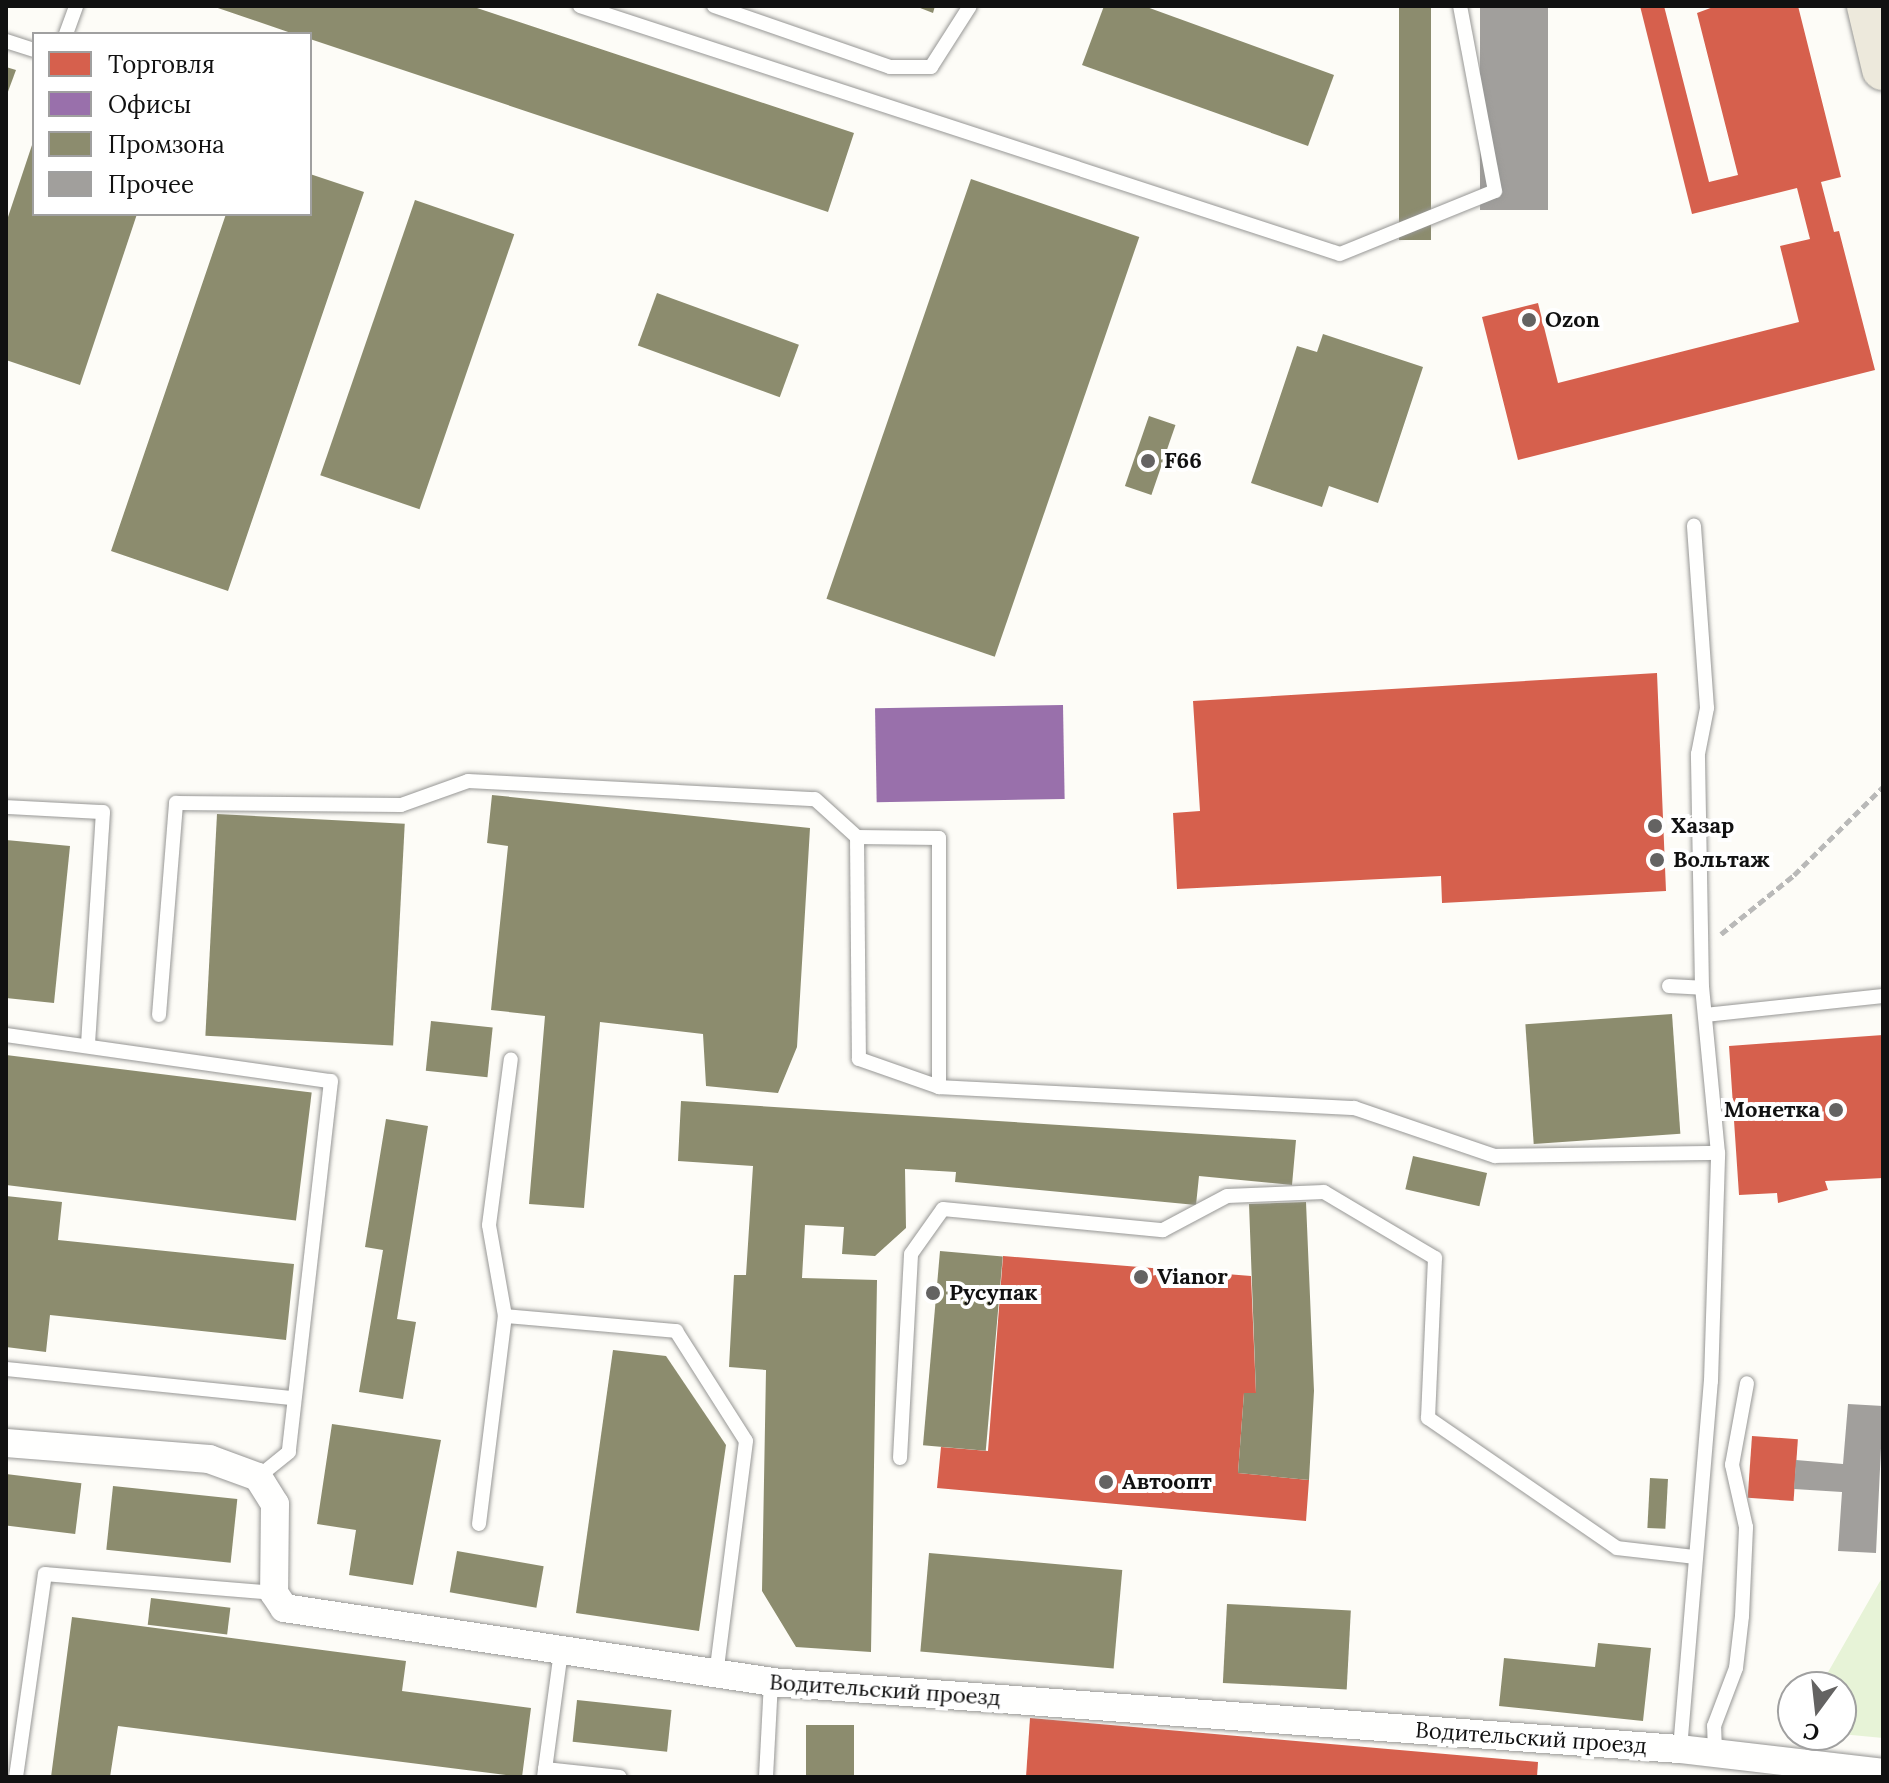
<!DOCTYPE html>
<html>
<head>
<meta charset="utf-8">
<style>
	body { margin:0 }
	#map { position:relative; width:1889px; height:1783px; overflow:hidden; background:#fdfcf7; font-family:Lora,serif }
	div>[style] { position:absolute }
	.green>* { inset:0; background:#e7f3d7 }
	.shops>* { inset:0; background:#d6604d; transform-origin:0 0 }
	.offices>* { inset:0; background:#9970ab; transform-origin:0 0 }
	.industry>* { inset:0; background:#8c8c6e; transform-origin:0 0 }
	.building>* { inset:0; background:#a19f9c; transform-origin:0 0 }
	.path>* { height:5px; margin-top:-2.5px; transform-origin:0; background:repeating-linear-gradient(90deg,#b9b9b8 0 8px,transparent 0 12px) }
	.roads { filter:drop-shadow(0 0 2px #979795) drop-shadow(0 0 2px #979795) }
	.lane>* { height:14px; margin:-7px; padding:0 7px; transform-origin:7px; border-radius:7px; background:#fffffe }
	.street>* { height:28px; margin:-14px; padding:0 14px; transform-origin:14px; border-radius:14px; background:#fffffe }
	.primary>* { height:42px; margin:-21px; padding:0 21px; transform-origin:21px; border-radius:21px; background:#ede9dc }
	.dots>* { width:22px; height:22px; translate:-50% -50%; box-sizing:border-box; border:4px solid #fff; border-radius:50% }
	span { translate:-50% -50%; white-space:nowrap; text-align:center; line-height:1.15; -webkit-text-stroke:8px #fff; paint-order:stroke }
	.poi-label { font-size:22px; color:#111; font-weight:700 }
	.left { translate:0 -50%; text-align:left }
	.right { translate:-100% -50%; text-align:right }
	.street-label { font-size:22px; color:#111 }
	.frame { position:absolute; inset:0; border:8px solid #111; pointer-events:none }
	.legend { position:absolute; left:32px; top:32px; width:280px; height:184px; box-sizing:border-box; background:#fff; border:2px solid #a0a0a0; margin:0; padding:10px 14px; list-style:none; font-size:24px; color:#111 }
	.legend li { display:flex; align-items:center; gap:16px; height:40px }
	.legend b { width:40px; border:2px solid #a0a0a0 }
	.north { position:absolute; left:1777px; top:1671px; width:80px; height:80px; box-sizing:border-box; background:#fff; border:2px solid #a0a0a0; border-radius:50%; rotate:195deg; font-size:22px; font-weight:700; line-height:32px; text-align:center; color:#111 }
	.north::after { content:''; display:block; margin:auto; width:28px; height:36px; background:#646362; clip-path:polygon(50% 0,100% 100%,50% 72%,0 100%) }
</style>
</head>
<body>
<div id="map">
	<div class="green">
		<div style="clip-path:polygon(1883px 1576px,1883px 1738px,1841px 1734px,1841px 1687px,1823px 1687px,1823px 1681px)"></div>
	</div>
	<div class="shops">
		<div style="clip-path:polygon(1640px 6px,1664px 6px,1709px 182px,1738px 175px,1697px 13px,1716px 6px,1798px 6px,1841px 177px,1821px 182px,1834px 232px,1839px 231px,1875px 370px,1518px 460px,1482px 317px,1538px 303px,1558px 383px,1799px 322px,1780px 246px,1810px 239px,1797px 188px,1692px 214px)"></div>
		<div style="clip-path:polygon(1657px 673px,1666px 891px,1442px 903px,1441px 876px,1177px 889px,1173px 813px,1200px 811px,1193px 701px)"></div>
		<div style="clip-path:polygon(1883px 1035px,1883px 1178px,1825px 1181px,1828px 1190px,1778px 1203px,1777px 1193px,1739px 1195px,1729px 1046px)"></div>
		<div style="clip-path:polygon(1003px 1256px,1251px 1276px,1256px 1393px,1244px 1393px,1238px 1473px,1309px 1480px,1306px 1521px,937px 1488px,941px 1447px,988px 1451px)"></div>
		<div style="left:1752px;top:1436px;width:46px;height:62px;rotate:4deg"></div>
		<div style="clip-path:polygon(1030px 1718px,1538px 1762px,1537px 1777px,1026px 1777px)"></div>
	</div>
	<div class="offices">
		<div style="left:1063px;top:705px;width:94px;height:188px;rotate:89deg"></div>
	</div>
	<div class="industry">
		<div style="clip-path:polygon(212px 6px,471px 6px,854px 133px,828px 212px,310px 39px,310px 34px,294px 34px)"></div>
		<div style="clip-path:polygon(915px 6px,935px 6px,933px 13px)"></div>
		<div style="clip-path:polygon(1104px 6px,1144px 6px,1334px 75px,1308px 146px,1082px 65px)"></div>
		<div style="left:1399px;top:6px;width:32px;height:234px"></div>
		<div style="clip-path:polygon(6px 67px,16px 70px,6px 97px)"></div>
		<div style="clip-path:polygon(33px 142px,34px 214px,137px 214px,80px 385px,6px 360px,6px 223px)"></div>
		<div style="clip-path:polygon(310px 174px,364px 192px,228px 591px,111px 551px,226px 214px,310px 214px)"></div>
		<div style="left:971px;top:179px;width:178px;height:444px;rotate:19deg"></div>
		<div style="left:415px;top:200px;width:105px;height:291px;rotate:19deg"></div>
		<div style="left:657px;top:293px;width:151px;height:56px;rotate:20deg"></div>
		<div style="clip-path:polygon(1323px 334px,1423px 367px,1378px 503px,1329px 486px,1322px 507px,1251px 483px,1297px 346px,1317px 352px)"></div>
		<div style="left:1149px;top:416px;width:28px;height:74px;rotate:19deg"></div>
		<div style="clip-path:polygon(492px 795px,810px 828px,797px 1047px,778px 1093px,706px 1086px,703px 1034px,600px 1022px,584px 1208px,529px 1204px,545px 1016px,491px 1010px,508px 846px,487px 843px)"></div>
		<div style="left:217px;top:814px;width:188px;height:222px;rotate:3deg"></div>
		<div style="clip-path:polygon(6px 840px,70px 846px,54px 1003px,6px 998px)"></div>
		<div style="left:1672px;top:1014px;width:120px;height:147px;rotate:86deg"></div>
		<div style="left:431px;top:1021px;width:62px;height:50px;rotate:6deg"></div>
		<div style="left:6px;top:1055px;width:308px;height:129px;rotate:7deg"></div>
		<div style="clip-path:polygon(681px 1101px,1296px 1140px,1292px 1185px,1199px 1176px,1196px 1205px,955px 1182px,956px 1172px,905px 1169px,906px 1228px,875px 1256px,842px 1254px,844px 1227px,805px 1225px,802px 1278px,877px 1280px,871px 1652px,796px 1647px,762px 1591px,766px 1370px,729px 1367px,734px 1275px,746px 1275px,753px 1166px,678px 1161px)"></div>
		<div style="clip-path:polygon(386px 1119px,428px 1126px,397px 1319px,416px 1322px,403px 1399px,359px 1392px,383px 1250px,365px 1247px)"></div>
		<div style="left:1413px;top:1156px;width:76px;height:34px;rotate:13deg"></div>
		<div style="clip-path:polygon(6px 1196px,62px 1202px,58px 1240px,294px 1264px,286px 1340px,50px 1315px,46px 1352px,6px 1347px)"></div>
		<div style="clip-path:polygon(1306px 1202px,1314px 1391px,1309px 1480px,1238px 1473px,1244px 1393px,1256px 1393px,1249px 1204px)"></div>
		<div style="left:940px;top:1251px;width:63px;height:195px;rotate:5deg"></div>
		<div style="clip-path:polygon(613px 1350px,666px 1356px,726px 1445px,699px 1631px,576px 1613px)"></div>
		<div style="clip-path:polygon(332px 1424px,441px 1440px,413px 1585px,349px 1575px,356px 1530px,317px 1524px)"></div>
		<div style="left:6px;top:1474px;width:76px;height:51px;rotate:7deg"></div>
		<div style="left:1650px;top:1478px;width:18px;height:50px;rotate:3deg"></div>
		<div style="left:113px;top:1486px;width:125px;height:64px;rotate:6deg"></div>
		<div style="left:457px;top:1551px;width:88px;height:42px;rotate:10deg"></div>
		<div style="left:929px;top:1553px;width:194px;height:99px;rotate:5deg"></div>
		<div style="left:151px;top:1598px;width:80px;height:27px;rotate:7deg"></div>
		<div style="left:1227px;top:1604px;width:124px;height:79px;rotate:3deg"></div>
		<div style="clip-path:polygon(72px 1617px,406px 1661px,402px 1691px,531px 1708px,522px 1777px,118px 1726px,110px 1777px,51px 1777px)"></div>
		<div style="clip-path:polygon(1598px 1643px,1651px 1648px,1643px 1721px,1499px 1706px,1504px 1658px,1595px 1667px)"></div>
		<div style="left:577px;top:1700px;width:95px;height:42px;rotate:6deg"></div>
		<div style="left:806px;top:1725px;width:48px;height:52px"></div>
	</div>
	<div class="building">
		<div style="left:1480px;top:6px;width:68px;height:204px"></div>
		<div style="clip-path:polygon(1848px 1404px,1883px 1406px,1876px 1553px,1838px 1551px,1842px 1492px,1794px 1489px,1796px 1460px,1843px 1464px)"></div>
	</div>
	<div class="path">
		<div style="left:1721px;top:934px;width:94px;rotate:-38.9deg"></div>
		<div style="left:1794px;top:875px;width:125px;rotate:-44.7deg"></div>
	</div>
	<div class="roads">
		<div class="lane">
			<div style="left:580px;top:6px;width:799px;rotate:18.07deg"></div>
			<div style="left:1340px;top:254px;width:167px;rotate:-22.1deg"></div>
			<div style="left:1495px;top:191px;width:188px;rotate:-100.7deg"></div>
			<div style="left:714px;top:6px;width:186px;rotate:19.1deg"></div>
			<div style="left:890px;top:67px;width:41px"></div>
			<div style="left:931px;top:67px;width:72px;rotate:-57.4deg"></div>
			<div style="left:66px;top:34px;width:30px;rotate:-70deg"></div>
			<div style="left:6px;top:41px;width:29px;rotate:18deg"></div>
			<div style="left:6px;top:807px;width:97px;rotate:3deg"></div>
			<div style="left:103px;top:812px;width:234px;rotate:93.7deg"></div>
			<div style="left:857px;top:837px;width:222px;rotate:89.5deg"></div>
			<div style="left:859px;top:1059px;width:85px;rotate:19.3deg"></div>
			<div style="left:1669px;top:986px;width:33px;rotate:3deg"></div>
			<div style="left:159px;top:1015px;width:213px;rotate:-85.4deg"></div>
			<div style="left:176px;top:803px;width:225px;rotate:0.5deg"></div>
			<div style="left:401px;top:805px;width:71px;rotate:-19.7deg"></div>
			<div style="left:468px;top:781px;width:347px;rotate:3deg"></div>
			<div style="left:815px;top:799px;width:57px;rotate:42.1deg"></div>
			<div style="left:857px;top:837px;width:82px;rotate:0.7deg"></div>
			<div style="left:939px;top:838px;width:249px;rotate:90deg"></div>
			<div style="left:939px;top:1087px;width:416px;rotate:2.9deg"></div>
			<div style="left:1354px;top:1108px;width:149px;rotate:18.8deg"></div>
			<div style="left:1495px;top:1156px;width:223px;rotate:-0.8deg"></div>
			<div style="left:1705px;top:1015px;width:179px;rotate:-6.1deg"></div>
			<div style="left:6px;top:1035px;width:328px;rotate:8.1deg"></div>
			<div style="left:331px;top:1081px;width:373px;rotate:96.5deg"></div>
			<div style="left:289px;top:1452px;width:40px;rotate:141deg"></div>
			<div style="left:505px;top:1316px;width:92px;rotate:-100deg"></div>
			<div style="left:489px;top:1225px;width:167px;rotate:-82.5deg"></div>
			<div style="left:6px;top:1369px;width:287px;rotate:5.8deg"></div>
			<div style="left:900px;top:1458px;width:204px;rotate:-86.9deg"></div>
			<div style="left:911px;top:1254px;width:55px;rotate:-54.6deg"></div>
			<div style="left:943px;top:1209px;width:221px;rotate:5.5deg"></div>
			<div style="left:1163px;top:1230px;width:72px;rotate:-28deg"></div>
			<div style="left:1227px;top:1196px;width:97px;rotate:-2.4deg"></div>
			<div style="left:1324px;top:1192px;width:129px;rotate:30.7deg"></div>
			<div style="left:1435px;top:1258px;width:160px;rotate:92.5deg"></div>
			<div style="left:1428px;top:1418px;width:229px;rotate:34.5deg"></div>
			<div style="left:1617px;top:1548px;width:79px;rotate:6.6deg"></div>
			<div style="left:479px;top:1524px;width:210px;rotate:-82.9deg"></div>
			<div style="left:505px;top:1316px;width:172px;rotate:5deg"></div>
			<div style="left:676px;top:1331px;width:130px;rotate:57.5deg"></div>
			<div style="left:746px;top:1441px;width:237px;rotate:97.3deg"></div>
			<div style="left:1680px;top:1749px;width:369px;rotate:-85.2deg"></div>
			<div style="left:1711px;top:1381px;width:228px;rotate:-88.2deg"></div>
			<div style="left:1718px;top:1153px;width:166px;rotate:-95.5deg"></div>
			<div style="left:1702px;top:988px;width:234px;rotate:-91deg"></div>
			<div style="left:1698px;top:754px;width:47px;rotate:-78.9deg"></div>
			<div style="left:1707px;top:708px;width:183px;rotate:-94.1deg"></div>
			<div style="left:1715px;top:1752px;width:26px;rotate:-92deg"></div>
			<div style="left:1714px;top:1726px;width:62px;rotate:-69.2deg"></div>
			<div style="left:1736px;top:1668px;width:52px;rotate:-83.4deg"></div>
			<div style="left:1742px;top:1616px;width:89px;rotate:-87.4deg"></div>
			<div style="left:1746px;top:1527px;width:64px;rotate:-102.7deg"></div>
			<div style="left:1732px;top:1465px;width:83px;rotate:-79.6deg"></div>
			<div style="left:545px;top:1769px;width:75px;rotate:6.1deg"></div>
			<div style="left:16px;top:1777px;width:205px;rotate:-81.9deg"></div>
			<div style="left:45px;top:1574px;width:230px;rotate:4.7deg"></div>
			<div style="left:544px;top:1777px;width:126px;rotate:-82.3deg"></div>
			<div style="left:766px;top:1777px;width:95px;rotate:-87deg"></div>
		</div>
		<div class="street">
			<div style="left:6px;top:1443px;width:204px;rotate:4.5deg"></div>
			<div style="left:209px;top:1459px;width:52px;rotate:20.2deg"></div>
			<div style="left:258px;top:1477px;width:32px;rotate:58deg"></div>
			<div style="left:275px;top:1504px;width:89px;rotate:90.6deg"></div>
			<div style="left:274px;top:1593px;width:18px;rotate:56deg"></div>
			<div style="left:284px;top:1608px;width:493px;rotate:8.6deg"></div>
			<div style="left:771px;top:1682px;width:911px;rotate:4.22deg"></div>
			<div style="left:1680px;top:1749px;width:204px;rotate:6.7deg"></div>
		</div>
		<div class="primary">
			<div style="left:1868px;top:6px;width:65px;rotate:76.6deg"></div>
		</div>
	</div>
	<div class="dots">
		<div style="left:1529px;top:320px;background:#646362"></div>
		<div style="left:1148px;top:461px;background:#646362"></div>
		<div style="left:1655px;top:826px;background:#646362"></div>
		<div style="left:1657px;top:860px;background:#646362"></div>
		<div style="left:1836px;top:1110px;background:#646362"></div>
		<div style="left:1141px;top:1277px;background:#646362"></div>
		<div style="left:933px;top:1293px;background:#646362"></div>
		<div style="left:1106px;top:1482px;background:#646362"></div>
	</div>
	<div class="poi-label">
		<span class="left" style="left:1545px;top:320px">Ozon</span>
		<span class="left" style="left:1164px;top:461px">F66</span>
		<span class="left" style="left:1671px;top:826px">Хазар</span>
		<span class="left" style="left:1673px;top:860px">Вольтаж</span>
		<span class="right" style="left:1820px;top:1110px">Монетка</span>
		<span class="left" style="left:1157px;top:1277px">Vianor</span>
		<span class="left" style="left:949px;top:1293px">Русупак</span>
		<span class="left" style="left:1122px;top:1482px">Автоопт</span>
	</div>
	<div class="street-label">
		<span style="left:885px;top:1690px;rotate:4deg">Водительский проезд</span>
		<span style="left:1531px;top:1738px;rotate:4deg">Водительский проезд</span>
	</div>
	<div class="frame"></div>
	<ul class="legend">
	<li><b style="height:22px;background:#d6604d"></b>Торговля</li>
	<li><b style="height:22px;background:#9970ab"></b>Офисы</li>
	<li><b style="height:22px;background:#8c8c6e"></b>Промзона</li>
	<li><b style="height:22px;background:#a19f9c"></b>Прочее</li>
	</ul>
	<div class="north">С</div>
</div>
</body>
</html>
